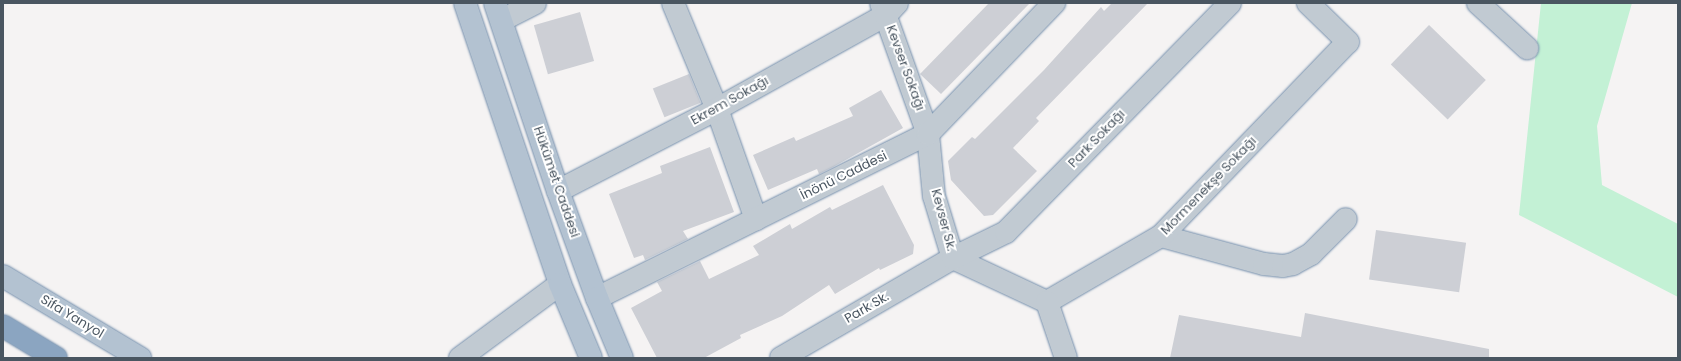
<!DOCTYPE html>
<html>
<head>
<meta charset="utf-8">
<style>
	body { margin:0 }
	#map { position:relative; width:1681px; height:361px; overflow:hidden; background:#f5f3f3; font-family:Poppins,sans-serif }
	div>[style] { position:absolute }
	.green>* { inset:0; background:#c3f1d5 }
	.building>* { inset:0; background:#cdcfd5; transform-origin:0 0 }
	.roads { filter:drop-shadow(0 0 1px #7690ad) drop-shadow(0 0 1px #7690ad) }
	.minor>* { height:22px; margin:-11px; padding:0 11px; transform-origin:11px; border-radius:11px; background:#c1cad2 }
	.major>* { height:22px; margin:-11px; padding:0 11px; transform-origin:11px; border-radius:11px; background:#b3c2d1 }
	.highway>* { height:22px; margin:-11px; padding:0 11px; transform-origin:11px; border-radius:11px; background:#8ba5c1 }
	span { translate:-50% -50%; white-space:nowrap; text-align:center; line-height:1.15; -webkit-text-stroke:4px #fff; paint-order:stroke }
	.street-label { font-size:13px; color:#4a5661 }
	.frame { position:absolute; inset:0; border:4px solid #4a5661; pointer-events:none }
</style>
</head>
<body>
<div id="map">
	<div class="green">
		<div style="clip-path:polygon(1541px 3px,1632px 3px,1597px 126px,1602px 185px,1678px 224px,1678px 297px,1519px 215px)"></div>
	</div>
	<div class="building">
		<div style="clip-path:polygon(989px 3px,1030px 3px,941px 94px,920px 74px)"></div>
		<div style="clip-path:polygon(1112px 3px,1148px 3px,1036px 118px,1039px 121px,1013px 148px,1037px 171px,993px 215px,984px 216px,951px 180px,948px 161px,972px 137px,975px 139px,1044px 70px,1101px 7px,1104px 11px)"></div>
		<div style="left:580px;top:12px;width:51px;height:48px;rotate:74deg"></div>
		<div style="left:1429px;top:25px;width:79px;height:55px;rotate:44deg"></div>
		<div style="left:689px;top:74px;width:31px;height:39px;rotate:68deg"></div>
		<div style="clip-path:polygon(881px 90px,903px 128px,833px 167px,819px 174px,817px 169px,768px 190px,753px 155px,794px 137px,796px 141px,853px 116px,849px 108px)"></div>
		<div style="clip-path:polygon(710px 147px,734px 212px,683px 231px,688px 239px,645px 260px,643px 255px,634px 258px,609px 194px,662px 173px,660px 166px)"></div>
		<div style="clip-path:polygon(883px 185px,914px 245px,913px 254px,880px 270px,879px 268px,835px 294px,829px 285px,782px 316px,740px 335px,741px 338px,704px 358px,657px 358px,631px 308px,662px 291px,657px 282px,700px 261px,709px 279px,759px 255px,753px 246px,790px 224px,792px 229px,830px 207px,832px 210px)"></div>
		<div style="left:1376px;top:230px;width:91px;height:50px;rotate:8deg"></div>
		<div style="clip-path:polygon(1305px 313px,1489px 349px,1489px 358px,1170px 358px,1179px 315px,1301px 337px)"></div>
	</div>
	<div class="roads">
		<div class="minor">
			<div style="left:673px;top:3px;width:115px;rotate:67.5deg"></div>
			<div style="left:717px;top:109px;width:117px;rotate:70.5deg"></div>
			<div style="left:881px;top:3px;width:139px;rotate:70.3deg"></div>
			<div style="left:928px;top:134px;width:62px;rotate:84.5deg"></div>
			<div style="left:934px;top:196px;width:65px;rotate:73deg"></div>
			<div style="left:1478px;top:3px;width:67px;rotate:42.6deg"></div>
			<div style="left:502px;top:20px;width:37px;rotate:-27deg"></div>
			<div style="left:558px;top:191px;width:179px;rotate:-27.3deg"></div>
			<div style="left:717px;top:109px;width:193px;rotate:-29.1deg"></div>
			<div style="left:886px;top:15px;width:16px;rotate:-47deg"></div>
			<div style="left:1161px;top:236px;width:107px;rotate:15.2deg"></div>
			<div style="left:1264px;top:264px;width:19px;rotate:6deg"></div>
			<div style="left:1283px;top:266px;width:10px;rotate:-11deg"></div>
			<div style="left:1293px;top:264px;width:21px;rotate:-29deg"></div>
			<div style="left:1311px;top:254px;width:49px;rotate:-45deg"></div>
			<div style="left:953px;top:258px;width:104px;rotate:25.1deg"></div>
			<div style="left:597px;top:298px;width:369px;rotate:-26.4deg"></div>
			<div style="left:928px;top:134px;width:182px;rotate:-46.1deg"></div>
			<div style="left:1047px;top:302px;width:132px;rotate:-30.1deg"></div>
			<div style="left:1161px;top:236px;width:269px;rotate:-46.1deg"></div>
			<div style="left:1348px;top:42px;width:56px;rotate:-135.7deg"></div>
			<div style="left:1047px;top:302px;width:59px;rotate:71.3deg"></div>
			<div style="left:460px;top:358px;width:124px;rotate:-36.5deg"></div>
			<div style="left:781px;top:358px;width:199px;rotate:-30.2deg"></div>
			<div style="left:953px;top:258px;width:59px;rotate:-26.1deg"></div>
			<div style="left:1006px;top:232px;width:320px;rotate:-45.6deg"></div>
		</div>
		<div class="major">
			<div style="left:465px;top:3px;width:297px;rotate:71.3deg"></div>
			<div style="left:560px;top:284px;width:80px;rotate:67.3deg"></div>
			<div style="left:495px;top:3px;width:198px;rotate:71.5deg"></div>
			<div style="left:558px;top:191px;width:114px;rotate:70deg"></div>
			<div style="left:597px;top:298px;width:65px;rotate:67.4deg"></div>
			<div style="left:3px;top:276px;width:160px;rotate:30.9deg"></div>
		</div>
		<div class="highway">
			<div style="left:3px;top:326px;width:62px;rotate:31.1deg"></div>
		</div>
	</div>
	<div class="street-label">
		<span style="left:905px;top:68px;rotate:70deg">Kevser Sokağı</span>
		<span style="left:730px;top:101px;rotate:-29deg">Ekrem Sokağı</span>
		<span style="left:1097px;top:139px;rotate:-46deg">Park Sokağı</span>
		<span style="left:844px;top:176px;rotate:-26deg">İnönü Caddesi</span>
		<span style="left:556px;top:182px;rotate:71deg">Hükümet Caddesi</span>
		<span style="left:1209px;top:186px;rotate:-46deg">Mormenekşe Sokağı</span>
		<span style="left:943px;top:220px;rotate:75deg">Kevser Sk.</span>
		<span style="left:867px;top:308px;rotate:-30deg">Park Sk.</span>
		<span style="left:72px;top:317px;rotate:31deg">Sifa Yanyol</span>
	</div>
	<div class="frame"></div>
</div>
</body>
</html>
